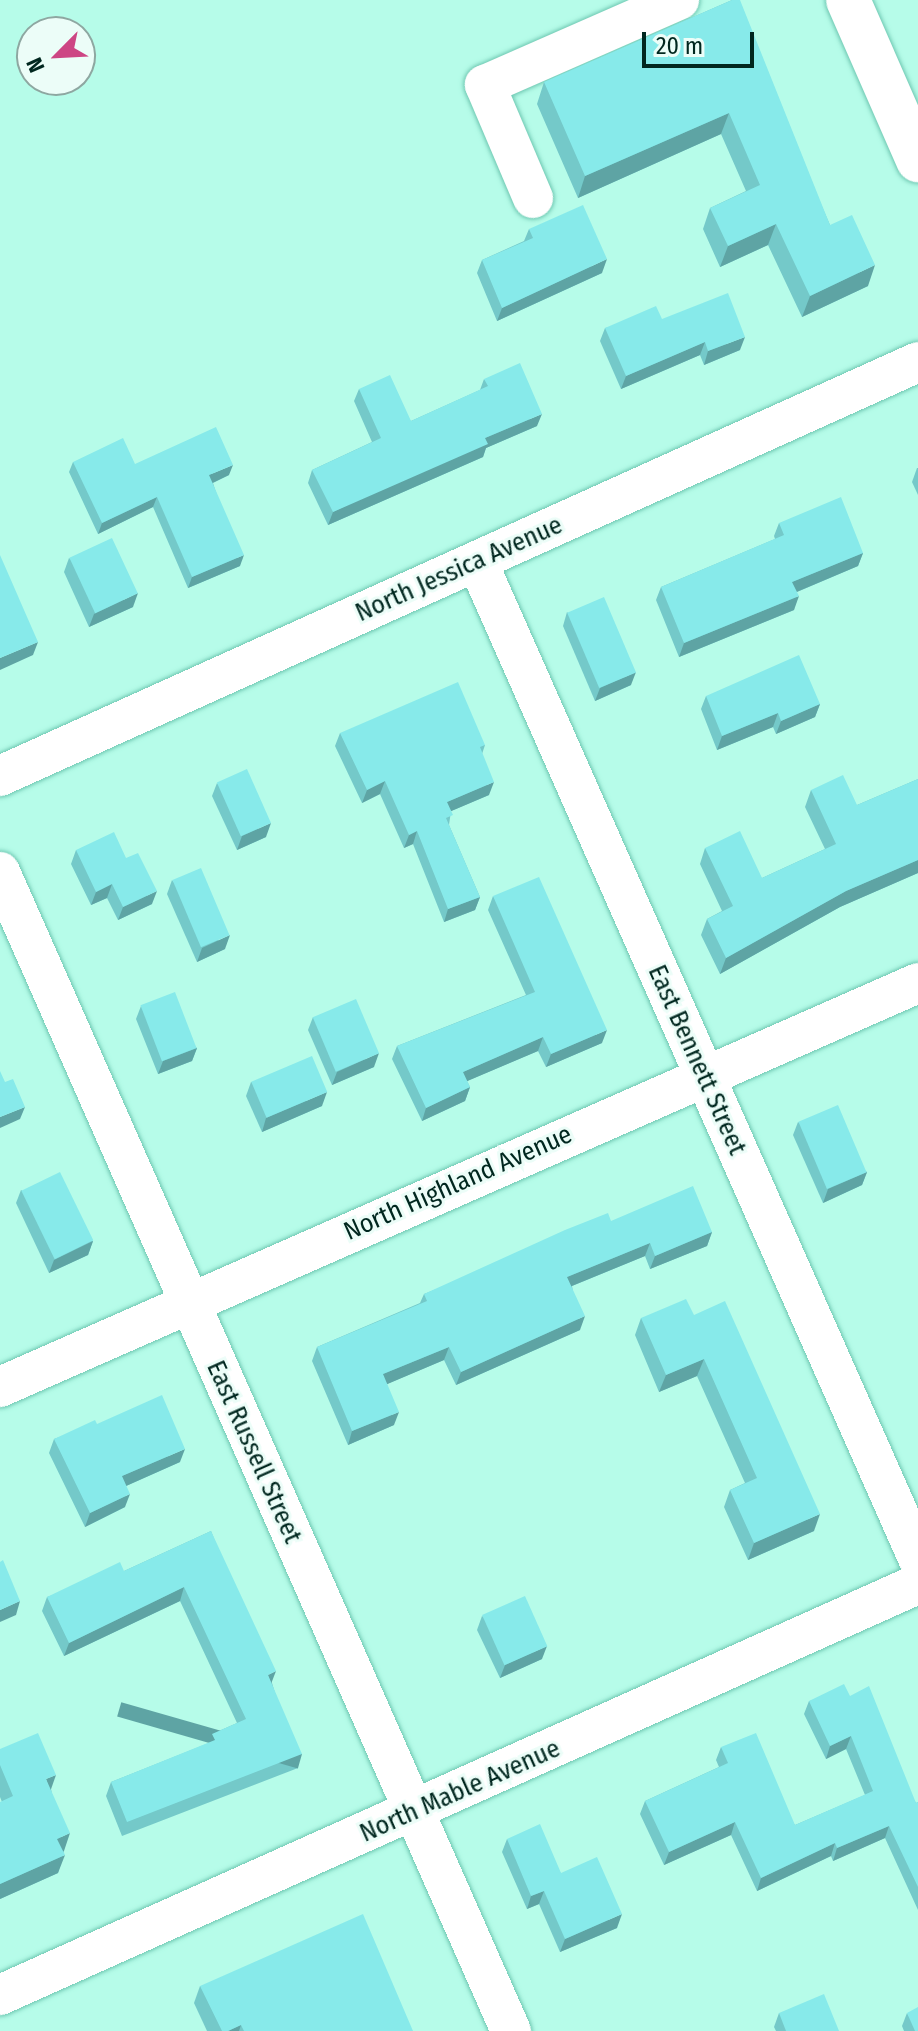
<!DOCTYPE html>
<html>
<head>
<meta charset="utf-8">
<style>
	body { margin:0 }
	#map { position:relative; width:918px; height:2031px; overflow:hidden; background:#b6fce9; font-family:"Fira Sans Condensed",sans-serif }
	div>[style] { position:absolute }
	.roads { filter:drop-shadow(0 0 2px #6ec7b1) drop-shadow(0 0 2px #6ec7b1) }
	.street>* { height:40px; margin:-20px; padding:0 20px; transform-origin:20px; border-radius:20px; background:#fff }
	.secondary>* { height:44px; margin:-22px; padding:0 22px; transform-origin:22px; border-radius:22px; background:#fff }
	.wall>* { inset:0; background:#74c9c9 }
	.shaded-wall>* { inset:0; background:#5ea4a4; transform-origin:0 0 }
	.building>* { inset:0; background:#87eaea; transform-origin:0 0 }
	span { translate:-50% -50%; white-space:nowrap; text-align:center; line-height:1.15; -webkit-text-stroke:6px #ecfdf8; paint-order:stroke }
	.street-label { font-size:26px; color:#00271f }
	.north { position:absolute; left:16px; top:16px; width:80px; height:80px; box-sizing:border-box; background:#ecfdf8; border:2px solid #8ea7a1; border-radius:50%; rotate:246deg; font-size:22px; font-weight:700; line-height:32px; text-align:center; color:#00271f }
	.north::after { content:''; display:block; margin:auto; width:28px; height:36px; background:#cd4684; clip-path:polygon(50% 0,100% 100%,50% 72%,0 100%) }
	.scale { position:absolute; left:642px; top:32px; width:112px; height:36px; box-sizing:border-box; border:4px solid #00271f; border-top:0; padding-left:10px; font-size:24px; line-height:28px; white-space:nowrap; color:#00271f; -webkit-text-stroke:6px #ecfdf8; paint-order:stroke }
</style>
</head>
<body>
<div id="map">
	<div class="roads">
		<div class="street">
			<div style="left:533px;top:198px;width:123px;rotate:-113deg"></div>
			<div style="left:485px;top:85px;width:212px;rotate:-23.7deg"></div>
			<div style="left:477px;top:561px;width:1090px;rotate:66.14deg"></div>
			<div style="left:0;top:776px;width:1007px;rotate:-24.27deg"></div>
			<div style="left:0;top:872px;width:1267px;rotate:66.21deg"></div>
			<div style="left:0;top:1387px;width:1003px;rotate:-23.75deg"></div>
			<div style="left:0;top:1995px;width:1006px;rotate:-24.12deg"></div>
		</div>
		<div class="secondary">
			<div style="left:848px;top:0;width:175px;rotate:66.4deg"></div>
		</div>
	</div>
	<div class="wall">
		<div style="clip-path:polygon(732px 0,830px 225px,868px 286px,802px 317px,768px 245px,720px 267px,703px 229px,710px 208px,746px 191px,721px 134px,578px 198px,537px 104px,544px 82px)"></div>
		<div style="clip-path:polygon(529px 229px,602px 273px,497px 321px,477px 273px,482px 260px,524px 241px)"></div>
		<div style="clip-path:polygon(662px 319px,740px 350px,704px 365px,700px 355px,621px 389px,600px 341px,605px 328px)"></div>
		<div style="clip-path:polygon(484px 379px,537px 426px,486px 448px,483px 457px,328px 525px,308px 483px,312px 470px,372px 442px,354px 401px,359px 389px,411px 421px,480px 390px)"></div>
		<div style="clip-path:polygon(73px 462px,229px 475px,213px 483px,240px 566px,188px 588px,153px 507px,98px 534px,69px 472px)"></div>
		<div style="clip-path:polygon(917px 468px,918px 468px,918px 495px,912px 482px)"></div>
		<div style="clip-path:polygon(779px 523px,863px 553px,858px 566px,797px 592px,794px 610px,679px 657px,656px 600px,661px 587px,775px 539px,774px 536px)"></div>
		<div style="clip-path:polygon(69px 558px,133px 607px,89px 627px,64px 572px)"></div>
		<div style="clip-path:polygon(567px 612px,631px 685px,595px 701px,563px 626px)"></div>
		<div style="clip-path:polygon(706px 696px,820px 704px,815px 717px,776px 734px,773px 727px,717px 750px,701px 709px)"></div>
		<div style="clip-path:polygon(340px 733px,485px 745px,482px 754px,489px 795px,451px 811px,449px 825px,480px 897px,475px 910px,444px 922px,413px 844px,404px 848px,380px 794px,362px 803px,335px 746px)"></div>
		<div style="clip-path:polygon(918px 779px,918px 873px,840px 907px,720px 974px,701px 935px,707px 919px,722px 911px,700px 864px,705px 848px,762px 878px,825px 849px,805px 807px,811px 790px,857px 805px)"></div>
		<div style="clip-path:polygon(217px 783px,266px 837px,237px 850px,212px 796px)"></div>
		<div style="clip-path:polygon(76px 850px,126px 858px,152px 904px,118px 920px,107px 898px,91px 905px,71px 864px)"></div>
		<div style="clip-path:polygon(172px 880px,225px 949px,197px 962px,167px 894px)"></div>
		<div style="clip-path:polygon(493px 896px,602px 1043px,546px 1067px,538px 1051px,467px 1081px,470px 1087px,465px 1101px,422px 1121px,392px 1059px,397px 1046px,526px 995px,488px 910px)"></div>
		<div style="clip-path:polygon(141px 1006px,197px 1048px,192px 1061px,158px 1074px,136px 1019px)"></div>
		<div style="clip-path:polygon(313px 1017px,374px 1067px,332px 1085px,308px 1030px)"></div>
		<div style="clip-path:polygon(251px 1082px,322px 1106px,262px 1132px,246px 1096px)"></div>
		<div style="clip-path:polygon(798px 1122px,867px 1172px,862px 1185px,823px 1203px,793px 1135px)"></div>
		<div style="clip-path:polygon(21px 1190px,93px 1241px,88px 1255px,49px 1273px,16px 1203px)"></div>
		<div style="clip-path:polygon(611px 1221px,712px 1232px,707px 1246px,650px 1269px,645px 1256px,572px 1286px,580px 1330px,456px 1385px,444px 1360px,387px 1384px,394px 1425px,348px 1445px,312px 1361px,317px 1347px,420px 1303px,424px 1294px)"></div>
		<div style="clip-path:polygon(694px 1315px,814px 1531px,748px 1560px,724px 1507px,730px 1490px,745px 1483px,697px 1376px,659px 1392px,635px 1335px,641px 1318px)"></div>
		<div style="clip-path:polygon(97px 1424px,180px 1462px,126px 1486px,125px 1507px,85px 1527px,49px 1453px,54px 1439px)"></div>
		<div style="clip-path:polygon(211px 1531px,272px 1683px,298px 1768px,122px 1836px,106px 1796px,111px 1782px,209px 1743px,212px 1734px,237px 1723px,180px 1601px,64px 1656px,42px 1611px,47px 1597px,124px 1571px)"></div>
		<div style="clip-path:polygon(482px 1616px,542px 1659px,500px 1678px,477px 1630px)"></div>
		<div style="clip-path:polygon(850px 1696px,916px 1803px,918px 1802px,918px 1910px,885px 1838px,833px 1861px,831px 1856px,757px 1891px,731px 1835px,664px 1865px,640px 1814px,645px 1801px,719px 1767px,716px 1760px,721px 1747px,795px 1825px,865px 1795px,846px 1749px,826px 1759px,804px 1714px,809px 1701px)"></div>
		<div style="clip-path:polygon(0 1749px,51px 1789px,64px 1851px,58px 1873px,0 1899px,0 1802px,2px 1802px,0 1797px)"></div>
		<div style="clip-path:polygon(507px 1839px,561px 1873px,617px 1928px,560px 1952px,539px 1904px,527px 1909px,502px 1852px)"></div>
		<div style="clip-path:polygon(200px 1986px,413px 2031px,207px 2031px,194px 2003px)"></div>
		<div style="clip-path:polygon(779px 2013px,839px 2031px,776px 2031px,774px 2027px)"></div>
		<div style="clip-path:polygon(907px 2013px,918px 2031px,904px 2031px,902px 2026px)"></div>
	</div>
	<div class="shaded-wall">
		<div style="clip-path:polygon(729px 113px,721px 134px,578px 198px,585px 176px)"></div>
		<div style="clip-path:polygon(776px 224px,768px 245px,720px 267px,728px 246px)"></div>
		<div style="clip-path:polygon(607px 259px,602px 273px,497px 321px,502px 308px)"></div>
		<div style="clip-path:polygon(875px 265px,868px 286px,802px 317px,810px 296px)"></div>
		<div style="clip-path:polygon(745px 337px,740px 350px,704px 365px,708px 351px)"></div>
		<div style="clip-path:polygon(705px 342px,700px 355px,621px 389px,626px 376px)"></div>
		<div style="clip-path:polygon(542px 414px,537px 426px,486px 448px,483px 457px,328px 525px,333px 512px,485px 438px)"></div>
		<div style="clip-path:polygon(233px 465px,229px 475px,206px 486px,209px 475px)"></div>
		<div style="clip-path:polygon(157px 497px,153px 507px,98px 534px,102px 523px)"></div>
		<div style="clip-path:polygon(863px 553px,858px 566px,787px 596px,792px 582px)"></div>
		<div style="clip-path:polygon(244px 555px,240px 566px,188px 588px,192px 577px)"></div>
		<div style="clip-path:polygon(138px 593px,133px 607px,89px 627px,94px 614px)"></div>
		<div style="clip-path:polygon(799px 596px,794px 610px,679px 657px,684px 643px)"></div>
		<div style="clip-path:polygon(38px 642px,33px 655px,0 670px,0 658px)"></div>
		<div style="clip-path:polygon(636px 672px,631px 685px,595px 701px,600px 688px)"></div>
		<div style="clip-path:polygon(820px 704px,815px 717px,776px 734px,781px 721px)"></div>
		<div style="clip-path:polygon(778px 713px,773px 727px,717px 750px,722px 736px)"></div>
		<div style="clip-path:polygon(385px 781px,380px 794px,362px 803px,367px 790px)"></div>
		<div style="clip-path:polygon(494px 782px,489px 795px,442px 815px,447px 802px)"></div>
		<div style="clip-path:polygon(271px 823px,266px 837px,237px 850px,242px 836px)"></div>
		<div style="clip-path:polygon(417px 831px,413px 844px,404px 848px,409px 835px)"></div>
		<div style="clip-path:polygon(918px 860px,918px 873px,840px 907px,720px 974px,726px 958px,846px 891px)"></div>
		<div style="clip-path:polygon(112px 884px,107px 898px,91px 905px,96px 892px)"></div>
		<div style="clip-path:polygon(157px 891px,152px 904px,118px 920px,123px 907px)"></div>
		<div style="clip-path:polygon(480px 897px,475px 910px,444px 922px,448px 909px)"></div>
		<div style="clip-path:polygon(230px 935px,225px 949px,197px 962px,202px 948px)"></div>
		<div style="clip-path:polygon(607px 1030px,602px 1043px,546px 1067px,551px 1054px)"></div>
		<div style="clip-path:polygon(543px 1037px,538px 1051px,458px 1085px,463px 1072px)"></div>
		<div style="clip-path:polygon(197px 1048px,192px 1061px,158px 1074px,163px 1061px)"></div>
		<div style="clip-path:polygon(379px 1053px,374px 1067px,332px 1085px,337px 1072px)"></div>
		<div style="clip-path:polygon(470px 1087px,465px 1101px,422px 1121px,426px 1108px)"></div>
		<div style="clip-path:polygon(327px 1092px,322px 1106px,262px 1132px,266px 1118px)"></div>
		<div style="clip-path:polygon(25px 1107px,20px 1119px,0 1128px,0 1117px)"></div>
		<div style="clip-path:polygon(867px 1172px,862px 1185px,823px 1203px,828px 1189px)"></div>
		<div style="clip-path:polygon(712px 1232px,707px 1246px,650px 1269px,655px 1256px)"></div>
		<div style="clip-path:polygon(93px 1241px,88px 1255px,49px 1273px,54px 1260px)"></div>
		<div style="clip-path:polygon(650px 1243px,645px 1256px,562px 1290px,567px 1277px)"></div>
		<div style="clip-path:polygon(585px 1316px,580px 1330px,456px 1385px,461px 1372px)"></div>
		<div style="clip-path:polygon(449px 1347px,444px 1360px,378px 1388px,383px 1374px)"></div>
		<div style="clip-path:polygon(704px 1359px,697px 1376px,659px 1392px,666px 1375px)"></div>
		<div style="clip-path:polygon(399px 1412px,394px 1425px,348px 1445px,352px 1431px)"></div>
		<div style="clip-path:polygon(185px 1449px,180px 1462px,117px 1490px,122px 1476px)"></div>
		<div style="clip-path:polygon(130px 1494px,125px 1507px,85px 1527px,90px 1513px)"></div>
		<div style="clip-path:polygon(820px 1514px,814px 1531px,748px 1560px,754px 1543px)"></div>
		<div style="clip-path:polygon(184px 1587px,180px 1601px,64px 1656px,69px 1643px)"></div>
		<div style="clip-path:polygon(20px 1601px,16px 1615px,0 1622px,0 1610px)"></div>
		<div style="clip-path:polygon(547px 1646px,542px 1659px,500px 1678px,505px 1665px)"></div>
		<div style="clip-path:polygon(276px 1671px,271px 1684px,268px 1675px)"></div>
		<div style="clip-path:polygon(851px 1736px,846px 1749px,826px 1759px,830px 1746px)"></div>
		<div style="left:302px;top:1754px;width:15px;height:188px;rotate:106deg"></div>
		<div style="clip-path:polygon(56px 1775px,50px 1792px,46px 1779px)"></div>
		<div style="clip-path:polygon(735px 1822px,731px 1835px,664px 1865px,669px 1852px)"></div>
		<div style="clip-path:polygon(889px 1826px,885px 1838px,833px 1861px,837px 1848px)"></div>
		<div style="clip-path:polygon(70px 1833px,64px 1851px,51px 1856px,57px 1839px)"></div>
		<div style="clip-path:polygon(835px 1843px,831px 1856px,757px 1891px,761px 1878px)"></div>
		<div style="clip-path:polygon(65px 1855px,58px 1873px,0 1899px,0 1884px)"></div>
		<div style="clip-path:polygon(544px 1891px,539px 1904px,527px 1909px,531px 1896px)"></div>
		<div style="clip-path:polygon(622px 1914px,617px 1928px,560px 1952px,565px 1939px)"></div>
		<div style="clip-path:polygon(241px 2025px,239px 2031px,228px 2031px)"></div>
	</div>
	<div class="building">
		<div style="clip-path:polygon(732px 0,740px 0,830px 225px,852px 215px,875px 265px,810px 296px,776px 224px,728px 246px,710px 208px,760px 185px,729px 113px,585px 176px,544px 82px)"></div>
		<div style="clip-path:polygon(583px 205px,607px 259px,502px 308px,482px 260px,533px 238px,529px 229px)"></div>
		<div style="clip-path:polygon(728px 293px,745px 337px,708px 351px,705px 342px,626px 376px,605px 328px,656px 306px,662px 319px)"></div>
		<div style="clip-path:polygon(520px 363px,542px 414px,485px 438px,488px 444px,333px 512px,312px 470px,381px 438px,359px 389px,390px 375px,411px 421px,488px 386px,484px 379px)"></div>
		<div style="clip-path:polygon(216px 427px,233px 465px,209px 475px,244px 555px,192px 577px,157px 497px,102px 523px,73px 462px,123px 438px,135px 464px)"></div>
		<div style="clip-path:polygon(841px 497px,863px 553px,792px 582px,799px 596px,684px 643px,661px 587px,784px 535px,779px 523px)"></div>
		<div style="left:112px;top:538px;width:61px;height:47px;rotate:65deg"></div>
		<div style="clip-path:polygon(0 555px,38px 642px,0 658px)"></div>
		<div style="left:604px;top:597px;width:82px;height:40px;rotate:67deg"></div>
		<div style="clip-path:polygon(799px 655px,820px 704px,781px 721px,778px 713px,722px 736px,706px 696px)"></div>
		<div style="clip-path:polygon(458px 682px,485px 745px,480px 747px,494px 782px,447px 802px,453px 815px,446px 818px,480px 897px,448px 909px,417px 831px,409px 835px,385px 781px,367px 790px,340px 733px)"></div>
		<div style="left:247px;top:769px;width:59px;height:33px;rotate:66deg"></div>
		<div style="clip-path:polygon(843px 775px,857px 805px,918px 779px,918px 860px,846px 891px,726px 958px,707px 919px,733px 906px,705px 848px,740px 831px,762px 878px,836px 844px,811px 790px)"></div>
		<div style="clip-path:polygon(114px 832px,126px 858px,138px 853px,157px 891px,123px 907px,112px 884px,96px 892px,76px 850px)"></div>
		<div style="left:201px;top:868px;width:73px;height:31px;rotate:67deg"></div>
		<div style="clip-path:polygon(539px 877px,607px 1030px,551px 1054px,543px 1037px,463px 1072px,470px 1087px,426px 1108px,397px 1046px,535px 992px,493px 896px)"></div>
		<div style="left:175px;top:992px;width:60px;height:37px;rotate:69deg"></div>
		<div style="left:356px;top:999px;width:59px;height:47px;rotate:67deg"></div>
		<div style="left:312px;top:1056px;width:39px;height:66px;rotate:67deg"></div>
		<div style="clip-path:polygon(0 1071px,5px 1082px,13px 1079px,25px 1107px,0 1117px)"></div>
		<div style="left:838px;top:1105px;width:73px;height:43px;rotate:67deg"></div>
		<div style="left:60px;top:1172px;width:76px;height:43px;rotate:64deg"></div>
		<div style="clip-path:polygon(693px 1186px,712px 1232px,655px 1256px,650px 1243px,567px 1277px,585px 1316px,461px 1372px,449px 1347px,383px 1374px,399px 1412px,352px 1431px,317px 1347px,427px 1301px,424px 1294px,565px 1230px,608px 1213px,611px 1221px)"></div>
		<div style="clip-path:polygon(686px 1299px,694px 1315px,725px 1301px,820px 1514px,754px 1543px,730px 1490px,757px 1478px,704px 1359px,666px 1375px,641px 1318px)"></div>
		<div style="clip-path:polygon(162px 1395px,185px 1449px,122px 1476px,130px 1494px,90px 1513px,54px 1439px,95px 1420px,97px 1424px)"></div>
		<div style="clip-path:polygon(211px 1531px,276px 1671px,268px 1675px,302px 1754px,127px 1822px,111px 1782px,215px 1740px,212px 1734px,246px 1719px,184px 1587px,69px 1643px,47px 1597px,120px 1562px,124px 1571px)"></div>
		<div style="clip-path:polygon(3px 1560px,20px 1601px,0 1610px,0 1562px)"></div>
		<div style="left:525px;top:1596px;width:55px;height:47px;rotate:66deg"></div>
		<div style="clip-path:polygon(844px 1684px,850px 1696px,869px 1686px,916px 1803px,918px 1802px,918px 1887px,889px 1826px,837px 1848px,835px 1843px,761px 1878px,735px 1822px,669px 1852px,645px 1801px,728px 1763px,721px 1747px,756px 1733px,795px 1825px,873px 1791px,851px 1736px,830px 1746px,809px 1701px)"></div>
		<div style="clip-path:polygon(38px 1733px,56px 1775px,46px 1779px,70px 1833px,57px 1839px,65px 1855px,0 1884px,0 1802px,13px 1796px,0 1765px,0 1749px)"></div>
		<div style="clip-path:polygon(540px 1824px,561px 1873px,597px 1857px,622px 1914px,565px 1939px,544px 1891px,531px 1896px,507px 1839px)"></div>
		<div style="clip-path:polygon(363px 1914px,413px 2031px,244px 2031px,241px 2025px,228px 2031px,222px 2031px,200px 1986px)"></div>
		<div style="clip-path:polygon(824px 1994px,839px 2031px,786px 2031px,779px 2013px)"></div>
		<div style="clip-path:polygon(918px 2007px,918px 2031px,915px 2031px,907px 2013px)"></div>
	</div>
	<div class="street-label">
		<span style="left:459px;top:569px;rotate:-24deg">North Jessica Avenue</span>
		<span style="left:697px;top:1060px;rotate:66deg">East Bennett Street</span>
		<span style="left:458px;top:1183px;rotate:-24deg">North Highland Avenue</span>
		<span style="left:254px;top:1452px;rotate:66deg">East Russell Street</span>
		<span style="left:460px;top:1791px;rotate:-24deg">North Mable Avenue</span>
	</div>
	<div class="north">N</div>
	<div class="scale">20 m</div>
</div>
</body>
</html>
